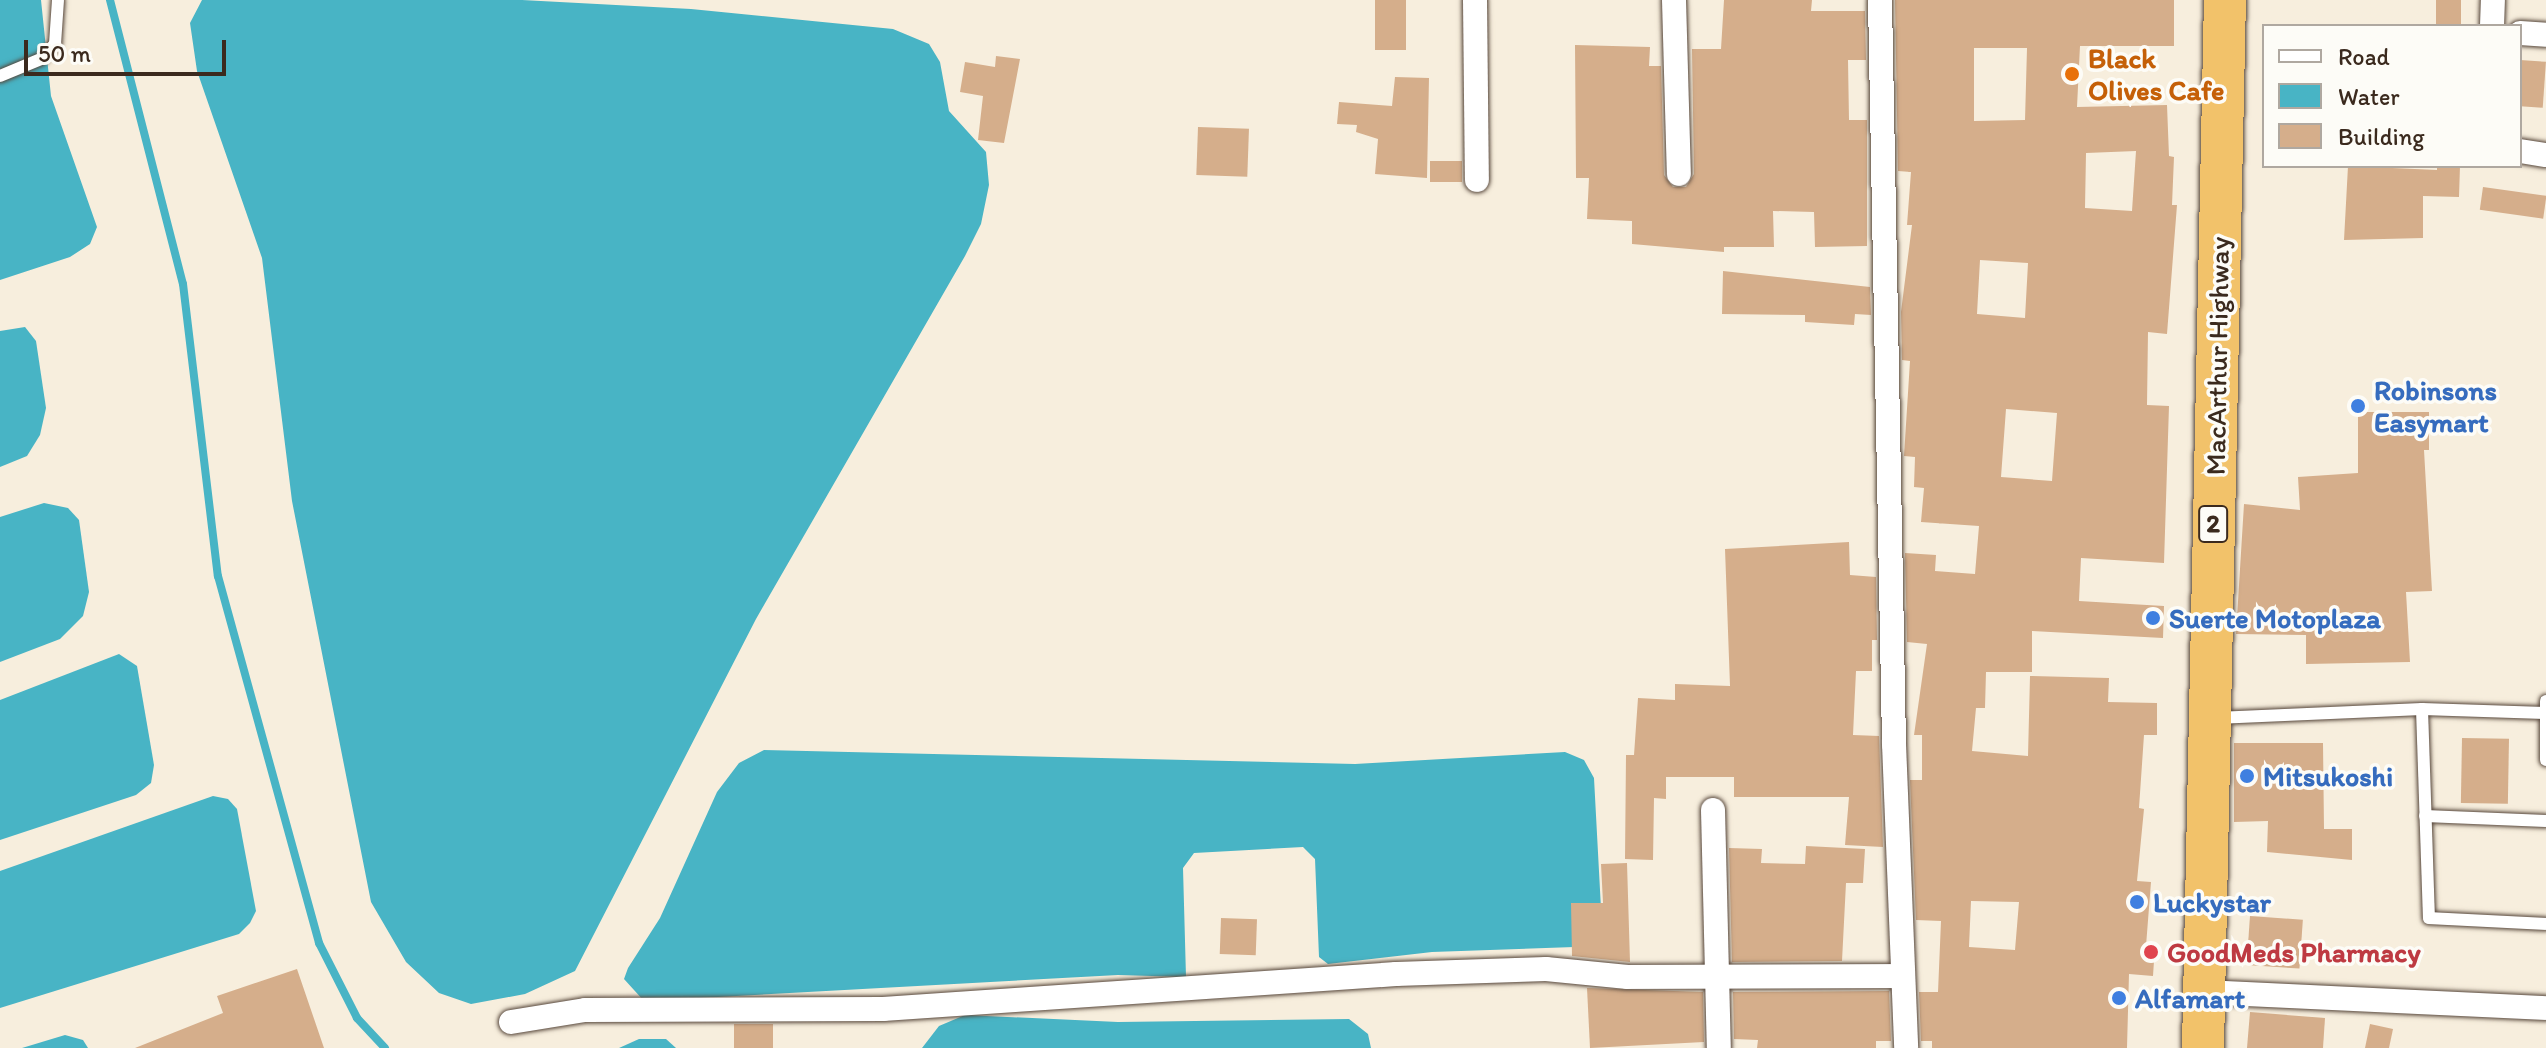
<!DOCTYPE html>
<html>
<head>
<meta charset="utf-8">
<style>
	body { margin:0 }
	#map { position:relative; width:2546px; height:1048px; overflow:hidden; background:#f7eedd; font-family:Itim,sans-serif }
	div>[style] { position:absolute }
	.water>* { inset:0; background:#48b4c5 }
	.stream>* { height:8px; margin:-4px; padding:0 4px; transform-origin:4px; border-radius:4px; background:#48b4c5 }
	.building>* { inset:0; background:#d5ae8b; transform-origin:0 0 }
	.roads { filter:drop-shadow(0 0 2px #57473b) drop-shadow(0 0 2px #57473b) }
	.service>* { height:12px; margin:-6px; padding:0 6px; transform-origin:6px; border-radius:6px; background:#fff }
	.minor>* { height:24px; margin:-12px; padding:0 12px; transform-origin:12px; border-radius:12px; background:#fff }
	.trunk>* { height:42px; margin:-21px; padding:0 21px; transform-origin:21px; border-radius:21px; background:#f2c26a }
	.dots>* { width:22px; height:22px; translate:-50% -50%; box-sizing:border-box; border:4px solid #fdfcf7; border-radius:50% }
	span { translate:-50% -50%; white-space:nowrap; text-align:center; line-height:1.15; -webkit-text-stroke:7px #fdfcf7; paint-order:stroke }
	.shield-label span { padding:2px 6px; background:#fdfcf7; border:2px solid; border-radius:6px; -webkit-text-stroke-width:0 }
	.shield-label { font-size:26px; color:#3b2a1e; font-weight:700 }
	.food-label { font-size:28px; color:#c56008; font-weight:700 }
	.left { translate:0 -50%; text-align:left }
	.street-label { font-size:28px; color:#3b2a1e }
	.shop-label { font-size:28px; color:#366cbe; font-weight:700 }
	.health-label { font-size:28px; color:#be3a42; font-weight:700 }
	.legend { position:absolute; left:2262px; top:24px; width:260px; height:144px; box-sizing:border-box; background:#fdfcf7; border:2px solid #afa8a0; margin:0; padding:10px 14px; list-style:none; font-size:24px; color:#3b2a1e }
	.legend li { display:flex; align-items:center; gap:16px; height:40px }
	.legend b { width:40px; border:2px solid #afa8a0 }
	.scale { position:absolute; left:24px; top:40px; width:202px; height:36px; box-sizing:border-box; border:4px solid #3b2a1e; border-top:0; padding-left:10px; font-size:24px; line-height:28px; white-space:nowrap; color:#3b2a1e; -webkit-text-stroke:6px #fdfcf7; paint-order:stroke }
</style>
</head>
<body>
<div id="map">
	<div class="water">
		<div style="clip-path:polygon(0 0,41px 0,51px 96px,97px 227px,90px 244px,70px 257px,0 280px)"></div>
		<div style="clip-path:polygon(202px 0,522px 0,691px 9px,893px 29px,929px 44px,940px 62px,949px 111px,986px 152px,989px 185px,981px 224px,965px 256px,756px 619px,575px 971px,525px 994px,471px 1004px,439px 993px,406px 962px,371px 902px,292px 501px,262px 258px,197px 71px,190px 23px)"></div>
		<div style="clip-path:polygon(25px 327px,36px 341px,46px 408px,40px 435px,27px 456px,0 467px,0 331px)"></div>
		<div style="clip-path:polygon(44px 503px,68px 508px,79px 520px,89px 592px,83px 616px,60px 639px,0 662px,0 517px)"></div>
		<div style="clip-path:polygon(119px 654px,137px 666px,154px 765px,151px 783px,136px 795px,0 840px,0 700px)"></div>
		<div style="clip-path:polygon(764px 750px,1355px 764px,1565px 752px,1584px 760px,1594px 778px,1603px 946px,1432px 952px,1328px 964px,1319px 957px,1315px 859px,1303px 847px,1194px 853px,1183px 868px,1186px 977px,1118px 975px,644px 1001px,624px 979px,628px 968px,660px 918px,717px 792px,739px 763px)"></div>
		<div style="clip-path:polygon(213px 796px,228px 799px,237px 809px,256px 911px,250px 923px,239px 934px,0 1008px,0 871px)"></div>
		<div style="clip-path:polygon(965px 1015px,1118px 1022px,1349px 1019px,1368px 1034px,1371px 1048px,922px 1048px,939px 1026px)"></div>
		<div style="clip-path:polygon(65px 1035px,83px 1040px,88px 1048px,22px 1048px)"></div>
		<div style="clip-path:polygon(639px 1039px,666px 1039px,676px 1048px,619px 1048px)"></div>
	</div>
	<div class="stream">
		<div style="left:110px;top:0;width:293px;rotate:75.6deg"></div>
		<div style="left:183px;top:284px;width:294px;rotate:83.2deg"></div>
		<div style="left:218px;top:576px;width:381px;rotate:74.6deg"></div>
		<div style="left:319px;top:943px;width:84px;rotate:63.1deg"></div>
		<div style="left:357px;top:1018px;width:41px;rotate:47deg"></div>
	</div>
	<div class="building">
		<div style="left:1375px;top:0;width:31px;height:50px"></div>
		<div style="clip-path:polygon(1724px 0,1812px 0,1811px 11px,1865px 11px,1866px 60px,1848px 60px,1849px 120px,1867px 120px,1867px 246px,1815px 247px,1814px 212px,1773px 211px,1774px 247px,1724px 247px,1724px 252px,1632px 244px,1632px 221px,1587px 219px,1589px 178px,1576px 178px,1575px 45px,1650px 47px,1649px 66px,1661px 66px,1664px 175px,1673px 187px,1686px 187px,1694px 174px,1692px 49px,1721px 49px)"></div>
		<div style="clip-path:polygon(evenodd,1895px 0,2174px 0,2174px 46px,2080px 46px,2077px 107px,2167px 105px,2169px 156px,2174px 157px,2172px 205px,2177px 205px,2167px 334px,2148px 332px,2147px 405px,2169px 406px,2164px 563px,2081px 558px,2079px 601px,2164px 606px,2163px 638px,2032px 631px,2032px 672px,1986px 672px,1985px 708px,1976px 708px,1972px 751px,2028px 756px,2030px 676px,2109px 678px,2108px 702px,2157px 703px,2157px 735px,2144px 735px,2139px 808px,2144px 809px,2137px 881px,2151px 882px,2146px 946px,2155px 946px,2153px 976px,2129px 974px,2127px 1048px,1932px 1048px,1932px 1041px,1921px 1041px,1919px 992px,1938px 992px,1941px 921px,1916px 920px,1910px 780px,1922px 780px,1922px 735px,1914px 735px,1927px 644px,1907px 642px,1905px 553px,1936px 555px,1935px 571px,1975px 574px,1979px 526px,1921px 522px,1924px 488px,1914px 487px,1915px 457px,1904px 456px,1910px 361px,1902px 360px,1901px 312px,1912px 225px,1907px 225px,1911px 172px,1898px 171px,1895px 0,1974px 48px,2027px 48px,2025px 120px,1974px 121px,1974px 48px,1895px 0,2136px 151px,2132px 211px,2085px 208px,2086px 153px,2136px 151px,1895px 0,1980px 260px,2028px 263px,2025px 318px,1977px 314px,1980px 260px,1895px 0,2006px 409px,2057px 413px,2052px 481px,2001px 477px,2006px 409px,1895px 0,1971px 901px,2019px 902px,2015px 950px,1969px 947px,1971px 901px)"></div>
		<div style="left:2436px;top:0;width:25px;height:26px"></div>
		<div style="clip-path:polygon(996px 56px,1020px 59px,1004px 143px,978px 140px,983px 96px,960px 92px,965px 62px,995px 67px)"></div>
		<div style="left:2520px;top:60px;width:26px;height:46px;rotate:4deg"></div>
		<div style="clip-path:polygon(1395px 77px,1429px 78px,1427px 178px,1375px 174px,1378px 139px,1356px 132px,1357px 125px,1337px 124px,1339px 102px,1392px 106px)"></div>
		<div style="left:1198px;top:127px;width:51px;height:48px;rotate:2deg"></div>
		<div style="left:1430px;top:161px;width:32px;height:21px"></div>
		<div style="clip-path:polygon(2348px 166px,2437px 170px,2437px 166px,2460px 166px,2459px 197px,2423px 196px,2423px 238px,2344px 240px)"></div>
		<div style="left:2483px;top:187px;width:64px;height:23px;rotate:8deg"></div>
		<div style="clip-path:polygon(1723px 271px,1870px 287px,1871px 315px,1855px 314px,1854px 325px,1805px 322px,1805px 315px,1722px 314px)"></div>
		<div style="clip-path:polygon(2358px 412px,2429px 412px,2429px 450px,2424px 450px,2432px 591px,2406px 592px,2410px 662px,2306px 664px,2306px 635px,2236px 634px,2244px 504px,2300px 510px,2298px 477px,2358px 473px)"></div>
		<div style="clip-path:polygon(1849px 542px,1850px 575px,1876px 577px,1877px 640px,1872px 640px,1872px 671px,1856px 671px,1853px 735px,1879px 736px,1883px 847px,1845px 845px,1849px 797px,1734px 797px,1734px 777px,1666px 777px,1666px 799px,1654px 798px,1653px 860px,1625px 859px,1626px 755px,1634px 755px,1638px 698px,1675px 700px,1675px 684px,1730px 686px,1725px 549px)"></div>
		<div style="left:2462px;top:738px;width:47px;height:65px;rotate:1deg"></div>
		<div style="clip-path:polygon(2234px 743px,2323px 743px,2324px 829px,2352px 829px,2352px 860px,2267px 852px,2268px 821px,2234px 822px)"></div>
		<div style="clip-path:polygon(1806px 846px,1865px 849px,1863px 883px,1846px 883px,1842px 961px,1732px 962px,1729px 848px,1762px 849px,1761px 863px,1805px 864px)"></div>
		<div style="clip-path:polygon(1627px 863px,1630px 962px,1572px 956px,1571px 903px,1603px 903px,1601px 864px)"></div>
		<div style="left:2250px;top:916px;width:53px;height:49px;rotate:4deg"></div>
		<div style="left:1221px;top:918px;width:36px;height:36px;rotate:2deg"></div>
		<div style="clip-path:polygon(297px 969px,324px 1048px,135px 1048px,223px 1013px,217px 996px)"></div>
		<div style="clip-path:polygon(1587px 988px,1703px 992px,1704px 1042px,1590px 1048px)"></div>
		<div style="clip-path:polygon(1889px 991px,1891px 1041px,1876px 1041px,1876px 1048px,1757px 1048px,1758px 1040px,1734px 1039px,1733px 992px)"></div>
		<div style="clip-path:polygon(2250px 1012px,2325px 1018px,2323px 1048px,2247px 1048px)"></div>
		<div style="left:734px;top:1024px;width:39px;height:24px"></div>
		<div style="clip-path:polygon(2370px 1024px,2393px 1029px,2389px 1048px,2365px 1048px)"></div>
	</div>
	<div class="roads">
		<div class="service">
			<div style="left:0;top:76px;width:44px;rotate:-22.5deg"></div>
			<div style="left:41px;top:59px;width:21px;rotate:-47deg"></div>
			<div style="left:55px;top:44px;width:44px;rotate:-86.1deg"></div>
			<div style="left:2546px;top:701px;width:59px;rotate:90deg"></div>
			<div style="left:2422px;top:709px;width:209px;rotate:88.1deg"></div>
			<div style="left:2429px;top:918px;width:117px;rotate:2.9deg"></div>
			<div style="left:2216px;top:718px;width:206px;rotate:-2.5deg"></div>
			<div style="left:2422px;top:709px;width:123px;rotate:1.9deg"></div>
			<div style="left:2425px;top:816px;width:121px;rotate:2.4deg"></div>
		</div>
		<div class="minor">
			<div style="left:1475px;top:0;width:180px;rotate:89.4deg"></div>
			<div style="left:1674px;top:0;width:174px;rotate:88.4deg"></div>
			<div style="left:1880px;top:0;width:744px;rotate:88.92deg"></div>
			<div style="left:1894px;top:744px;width:304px;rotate:87.7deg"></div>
			<div style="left:2492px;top:26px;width:26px;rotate:-88deg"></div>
			<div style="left:2520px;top:33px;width:26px;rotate:4deg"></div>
			<div style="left:2520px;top:151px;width:26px;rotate:9deg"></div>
			<div style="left:1713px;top:810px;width:238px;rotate:88.6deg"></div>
			<div style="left:2205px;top:992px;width:341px;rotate:2.7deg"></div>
			<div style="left:511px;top:1022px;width:75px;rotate:-9.2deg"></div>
			<div style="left:585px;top:1010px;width:298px;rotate:-0.2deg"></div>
			<div style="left:883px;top:1009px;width:514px;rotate:-3.9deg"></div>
			<div style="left:1396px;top:974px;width:150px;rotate:-1.9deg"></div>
			<div style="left:1546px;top:969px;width:82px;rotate:5.6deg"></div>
			<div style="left:1628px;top:977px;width:273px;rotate:-0.2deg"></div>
		</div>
		<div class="trunk">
			<div style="left:2203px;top:1048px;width:1048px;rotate:-88.8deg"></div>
		</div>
	</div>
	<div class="dots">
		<div style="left:2072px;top:74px;background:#e8710a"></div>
		<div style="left:2358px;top:406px;background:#3f7fe0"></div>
		<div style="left:2153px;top:618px;background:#3f7fe0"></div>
		<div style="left:2247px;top:776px;background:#3f7fe0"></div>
		<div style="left:2137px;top:902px;background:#3f7fe0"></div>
		<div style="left:2151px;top:952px;background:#e0444e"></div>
		<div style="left:2119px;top:998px;background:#3f7fe0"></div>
	</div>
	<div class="shield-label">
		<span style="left:2213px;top:524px">2</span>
	</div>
	<div class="food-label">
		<span class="left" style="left:2088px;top:74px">Black<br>Olives Cafe</span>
	</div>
	<div class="street-label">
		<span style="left:2217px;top:356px;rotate:-89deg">MacArthur Highway</span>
	</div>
	<div class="shop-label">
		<span class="left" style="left:2374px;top:406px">Robinsons<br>Easymart</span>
		<span class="left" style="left:2169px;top:618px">Suerte Motoplaza</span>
		<span class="left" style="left:2263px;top:776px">Mitsukoshi</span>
		<span class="left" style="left:2153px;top:902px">Luckystar</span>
		<span class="left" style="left:2135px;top:998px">Alfamart</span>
	</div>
	<div class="health-label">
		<span class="left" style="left:2167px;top:952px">GoodMeds Pharmacy</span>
	</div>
	<ul class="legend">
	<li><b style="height:10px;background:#fff"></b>Road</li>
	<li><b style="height:22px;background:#48b4c5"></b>Water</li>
	<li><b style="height:22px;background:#d5ae8b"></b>Building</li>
	</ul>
	<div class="scale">50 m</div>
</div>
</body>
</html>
